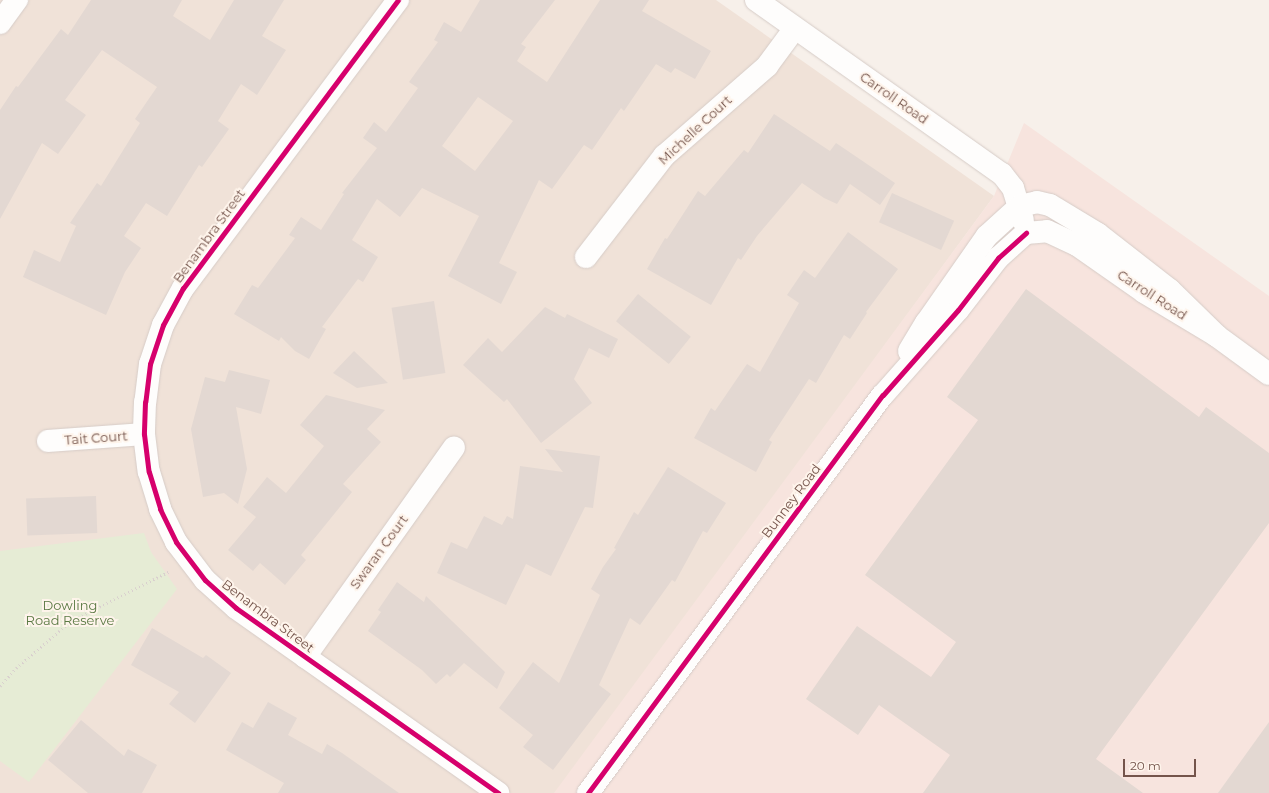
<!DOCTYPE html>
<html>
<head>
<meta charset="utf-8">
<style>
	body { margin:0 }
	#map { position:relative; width:1269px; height:793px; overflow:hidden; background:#f7f0ea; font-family:Montserrat,sans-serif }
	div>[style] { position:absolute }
	.residential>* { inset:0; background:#f0e2d8 }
	.commercial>* { inset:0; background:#f7e4de }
	.green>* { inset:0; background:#e6ecd5 }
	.building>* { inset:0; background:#e3d8d2; transform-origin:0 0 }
	.path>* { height:2.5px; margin-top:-1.25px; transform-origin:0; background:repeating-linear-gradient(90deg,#d9d0ce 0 1px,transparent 0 4px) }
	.roads { filter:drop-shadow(0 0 1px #d6ccc7) drop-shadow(0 0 1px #d6ccc7) }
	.minor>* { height:22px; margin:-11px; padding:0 11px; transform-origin:11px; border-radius:11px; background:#fefdfc }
	.cycleway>* { height:5px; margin:-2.5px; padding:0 2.5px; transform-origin:2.5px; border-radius:2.5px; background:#d6006c }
	span { translate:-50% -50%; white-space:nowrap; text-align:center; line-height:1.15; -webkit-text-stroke:4px #fef4eb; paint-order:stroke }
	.street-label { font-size:13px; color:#74544b }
	.park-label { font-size:13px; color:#5a7943 }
	.scale { position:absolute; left:1123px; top:759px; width:73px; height:18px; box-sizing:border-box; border:2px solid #74544b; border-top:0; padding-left:5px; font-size:12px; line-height:14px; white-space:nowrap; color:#74544b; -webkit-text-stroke:3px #fef4eb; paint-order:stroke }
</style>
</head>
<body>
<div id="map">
	<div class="residential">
		<div style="clip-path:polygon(0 0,716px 0,994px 196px,557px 793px,0 793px)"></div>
	</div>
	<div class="commercial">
		<div style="clip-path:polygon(1024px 123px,1269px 296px,1269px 793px,554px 793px,994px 196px)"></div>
	</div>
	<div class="green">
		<div style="clip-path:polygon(144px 533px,151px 552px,177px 589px,29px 782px,0 761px,0 551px)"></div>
	</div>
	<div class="building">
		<div style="clip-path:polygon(91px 0,182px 0,173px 16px,210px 40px,234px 0,284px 0,262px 36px,286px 50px,257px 95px,241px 84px,218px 121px,229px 129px,202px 167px,199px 165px,167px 216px,146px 203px,124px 236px,141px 248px,125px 272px,106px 315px,23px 277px,34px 250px,60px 262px,76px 226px,70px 223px,97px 183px,101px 186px,140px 123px,135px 119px,157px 87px,102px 50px,65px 100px,86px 115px,58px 154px,42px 143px,0 219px,0 110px,16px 86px,18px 87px,61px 29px,68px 35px)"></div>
		<div style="clip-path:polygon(evenodd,480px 0,555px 0,521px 44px,526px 47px,517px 61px,547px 82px,600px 0,649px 0,642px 11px,711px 51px,695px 79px,675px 68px,671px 73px,656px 64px,624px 111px,621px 108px,592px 150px,584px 145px,552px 189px,539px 180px,499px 263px,517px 272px,501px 304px,448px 276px,479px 216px,422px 188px,400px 217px,377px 199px,352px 240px,378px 257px,363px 282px,358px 279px,322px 327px,326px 329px,309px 359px,295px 351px,281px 337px,279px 341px,234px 314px,252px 285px,258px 288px,295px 238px,289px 235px,301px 217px,321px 230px,344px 194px,342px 193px,377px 148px,363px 138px,374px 122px,386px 132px,418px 88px,409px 82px,438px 42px,434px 40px,444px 22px,461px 32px,480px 0,478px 97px,513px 121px,475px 171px,442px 146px,478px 97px)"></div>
		<div style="clip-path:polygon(774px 114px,830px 151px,836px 143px,895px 183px,880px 205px,850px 184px,837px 204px,824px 198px,802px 183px,757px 236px,741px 260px,738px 258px,711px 305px,647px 269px,665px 238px,667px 239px,698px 191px,705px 196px,744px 150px,748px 153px)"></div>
		<div style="left:892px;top:193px;width:68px;height:32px;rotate:24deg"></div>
		<div style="clip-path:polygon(848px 232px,898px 269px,866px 312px,867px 313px,850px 339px,844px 335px,816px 383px,809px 379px,769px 440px,772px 442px,756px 472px,694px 438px,711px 408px,715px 411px,747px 364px,760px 372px,799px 303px,787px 295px,804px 270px,815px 278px)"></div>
		<div style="clip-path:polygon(1026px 289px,1199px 417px,1206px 407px,1269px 453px,1269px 523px,1096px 759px,1143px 793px,923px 793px,950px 755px,879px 705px,858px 735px,806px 699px,857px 626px,931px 677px,956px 642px,865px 575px,978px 420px,947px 397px)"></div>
		<div style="left:638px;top:294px;width:68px;height:35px;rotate:39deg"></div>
		<div style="left:434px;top:301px;width:73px;height:43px;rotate:81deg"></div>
		<div style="clip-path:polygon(545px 307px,565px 318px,567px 314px,618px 339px,609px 358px,589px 348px,574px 379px,592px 403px,541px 443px,507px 399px,504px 402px,463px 365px,488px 338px,502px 352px)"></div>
		<div style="clip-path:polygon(354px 351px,388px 383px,357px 388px,333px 373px)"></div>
		<div style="clip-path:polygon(229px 370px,270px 380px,261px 414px,236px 407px,247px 469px,238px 504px,224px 493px,203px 497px,191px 429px,205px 377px,225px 382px)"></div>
		<div style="clip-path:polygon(326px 395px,385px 410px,367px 429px,381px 442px,343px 484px,352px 492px,301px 555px,306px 560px,285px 585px,260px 563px,253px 571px,228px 550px,256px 517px,243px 507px,267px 477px,286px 493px,324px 446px,300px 425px)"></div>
		<div style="clip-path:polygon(545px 449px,600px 456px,593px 508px,585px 507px,551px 576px,526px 564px,506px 605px,437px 573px,451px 542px,467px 549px,484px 516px,502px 525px,507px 516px,513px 519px,520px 466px,563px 472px)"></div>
		<div style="clip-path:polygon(668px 467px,726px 503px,707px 533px,703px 531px,675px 582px,672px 580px,640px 625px,630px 618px,599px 685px,611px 694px,553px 770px,523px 747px,533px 735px,499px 708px,533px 662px,559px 683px,600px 595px,591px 589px,603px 567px,616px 549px,614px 548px,634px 512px,638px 515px)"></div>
		<div style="left:96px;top:496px;width:37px;height:70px;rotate:88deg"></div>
		<div style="clip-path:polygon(397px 582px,424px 602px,426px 596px,505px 672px,497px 689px,464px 663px,450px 677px,447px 674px,436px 684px,422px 670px,368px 631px,381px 612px,378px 610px)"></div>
		<div style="clip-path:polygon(152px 628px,203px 658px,206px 655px,231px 673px,195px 723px,169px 704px,179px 692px,131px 665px)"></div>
		<div style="clip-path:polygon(268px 702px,297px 718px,288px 735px,322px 754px,327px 744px,342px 753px,399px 793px,278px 793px,284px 783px,226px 750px,242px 722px,253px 728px)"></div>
		<div style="clip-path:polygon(81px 720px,124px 756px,128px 749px,157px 765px,142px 793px,88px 793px,48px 760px)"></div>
		<div style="clip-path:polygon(1269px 722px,1269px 793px,1218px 793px)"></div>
	</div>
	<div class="path">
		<div style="left:0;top:686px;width:24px;rotate:-48deg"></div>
		<div style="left:16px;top:668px;width:72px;rotate:-40.5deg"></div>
		<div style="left:71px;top:621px;width:111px;rotate:-26.8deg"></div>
	</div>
	<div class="roads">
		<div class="minor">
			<div style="left:398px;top:0;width:359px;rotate:126.7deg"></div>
			<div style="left:183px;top:288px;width:42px;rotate:118.4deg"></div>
			<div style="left:163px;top:325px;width:41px;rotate:108.4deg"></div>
			<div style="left:150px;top:364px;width:38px;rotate:97deg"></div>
			<div style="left:145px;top:402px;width:32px;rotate:92deg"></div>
			<div style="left:144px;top:434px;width:38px;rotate:83deg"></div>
			<div style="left:149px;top:472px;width:39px;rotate:73deg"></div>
			<div style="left:160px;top:509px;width:37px;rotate:64deg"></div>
			<div style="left:176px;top:542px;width:48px;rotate:52.7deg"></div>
			<div style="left:205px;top:580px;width:42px;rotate:42.1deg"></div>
			<div style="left:236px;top:608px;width:321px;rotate:35.2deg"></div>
			<div style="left:756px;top:0;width:301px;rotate:35.3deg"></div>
			<div style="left:1002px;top:174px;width:18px;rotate:52deg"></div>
			<div style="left:1013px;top:188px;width:34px;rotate:73deg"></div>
			<div style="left:0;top:23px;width:29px;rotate:-54deg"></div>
			<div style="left:1026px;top:233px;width:21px;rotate:-5deg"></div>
			<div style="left:1047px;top:231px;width:33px;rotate:25deg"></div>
			<div style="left:1077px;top:245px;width:82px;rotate:35deg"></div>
			<div style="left:1144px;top:292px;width:85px;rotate:31.1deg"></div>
			<div style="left:1217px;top:336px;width:64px;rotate:36.2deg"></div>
			<div style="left:586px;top:257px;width:128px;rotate:-52.3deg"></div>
			<div style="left:664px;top:156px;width:137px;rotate:-41.1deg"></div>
			<div style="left:767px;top:66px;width:47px;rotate:-53.6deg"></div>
			<div style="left:909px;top:351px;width:33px;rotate:-59deg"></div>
			<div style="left:926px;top:323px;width:106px;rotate:-55deg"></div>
			<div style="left:987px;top:236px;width:45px;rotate:-42.3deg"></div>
			<div style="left:1020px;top:206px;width:17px;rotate:-13deg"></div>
			<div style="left:1037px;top:202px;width:13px;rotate:13deg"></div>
			<div style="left:1050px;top:205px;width:56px;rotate:31.1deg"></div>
			<div style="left:1098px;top:234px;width:91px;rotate:37.9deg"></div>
			<div style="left:1170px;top:290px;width:66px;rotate:44.4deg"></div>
			<div style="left:48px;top:441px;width:96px;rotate:-4.2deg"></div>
			<div style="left:305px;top:657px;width:257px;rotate:-54.6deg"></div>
			<div style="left:588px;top:793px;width:495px;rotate:-53.5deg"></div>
			<div style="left:883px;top:395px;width:113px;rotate:-48.6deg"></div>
			<div style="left:958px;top:310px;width:66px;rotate:-52.4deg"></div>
			<div style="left:998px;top:258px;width:38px;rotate:-42deg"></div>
		</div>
	</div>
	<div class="cycleway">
		<div style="left:398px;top:0;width:359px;rotate:126.7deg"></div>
		<div style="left:183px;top:288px;width:42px;rotate:118.4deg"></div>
		<div style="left:163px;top:325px;width:41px;rotate:108.4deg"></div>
		<div style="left:150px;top:364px;width:38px;rotate:97deg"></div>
		<div style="left:145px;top:402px;width:32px;rotate:92deg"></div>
		<div style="left:144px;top:434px;width:38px;rotate:83deg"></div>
		<div style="left:149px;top:472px;width:39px;rotate:73deg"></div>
		<div style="left:160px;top:509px;width:37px;rotate:64deg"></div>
		<div style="left:176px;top:542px;width:48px;rotate:52.7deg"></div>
		<div style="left:205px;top:580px;width:42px;rotate:42.1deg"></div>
		<div style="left:236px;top:608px;width:321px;rotate:35.2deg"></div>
		<div style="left:588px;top:793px;width:495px;rotate:-53.5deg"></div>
		<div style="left:883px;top:395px;width:113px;rotate:-48.6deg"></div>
		<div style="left:958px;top:310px;width:66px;rotate:-52.4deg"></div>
		<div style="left:998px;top:258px;width:38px;rotate:-42deg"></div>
	</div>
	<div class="street-label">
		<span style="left:894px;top:98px;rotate:35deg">Carroll Road</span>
		<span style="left:695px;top:130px;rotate:-43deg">Michelle Court</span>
		<span style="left:209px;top:236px;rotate:-54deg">Benambra Street</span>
		<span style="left:1152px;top:295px;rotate:33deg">Carroll Road</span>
		<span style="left:96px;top:438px;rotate:-4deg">Tait Court</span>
		<span style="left:791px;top:501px;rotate:-53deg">Bunney Road</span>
		<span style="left:379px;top:552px;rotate:-54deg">Swaran Court</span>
		<span style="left:268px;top:616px;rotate:37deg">Benambra Street</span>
	</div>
	<div class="park-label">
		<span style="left:70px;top:613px">Dowling<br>Road Reserve</span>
	</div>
	<div class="scale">20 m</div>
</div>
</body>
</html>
